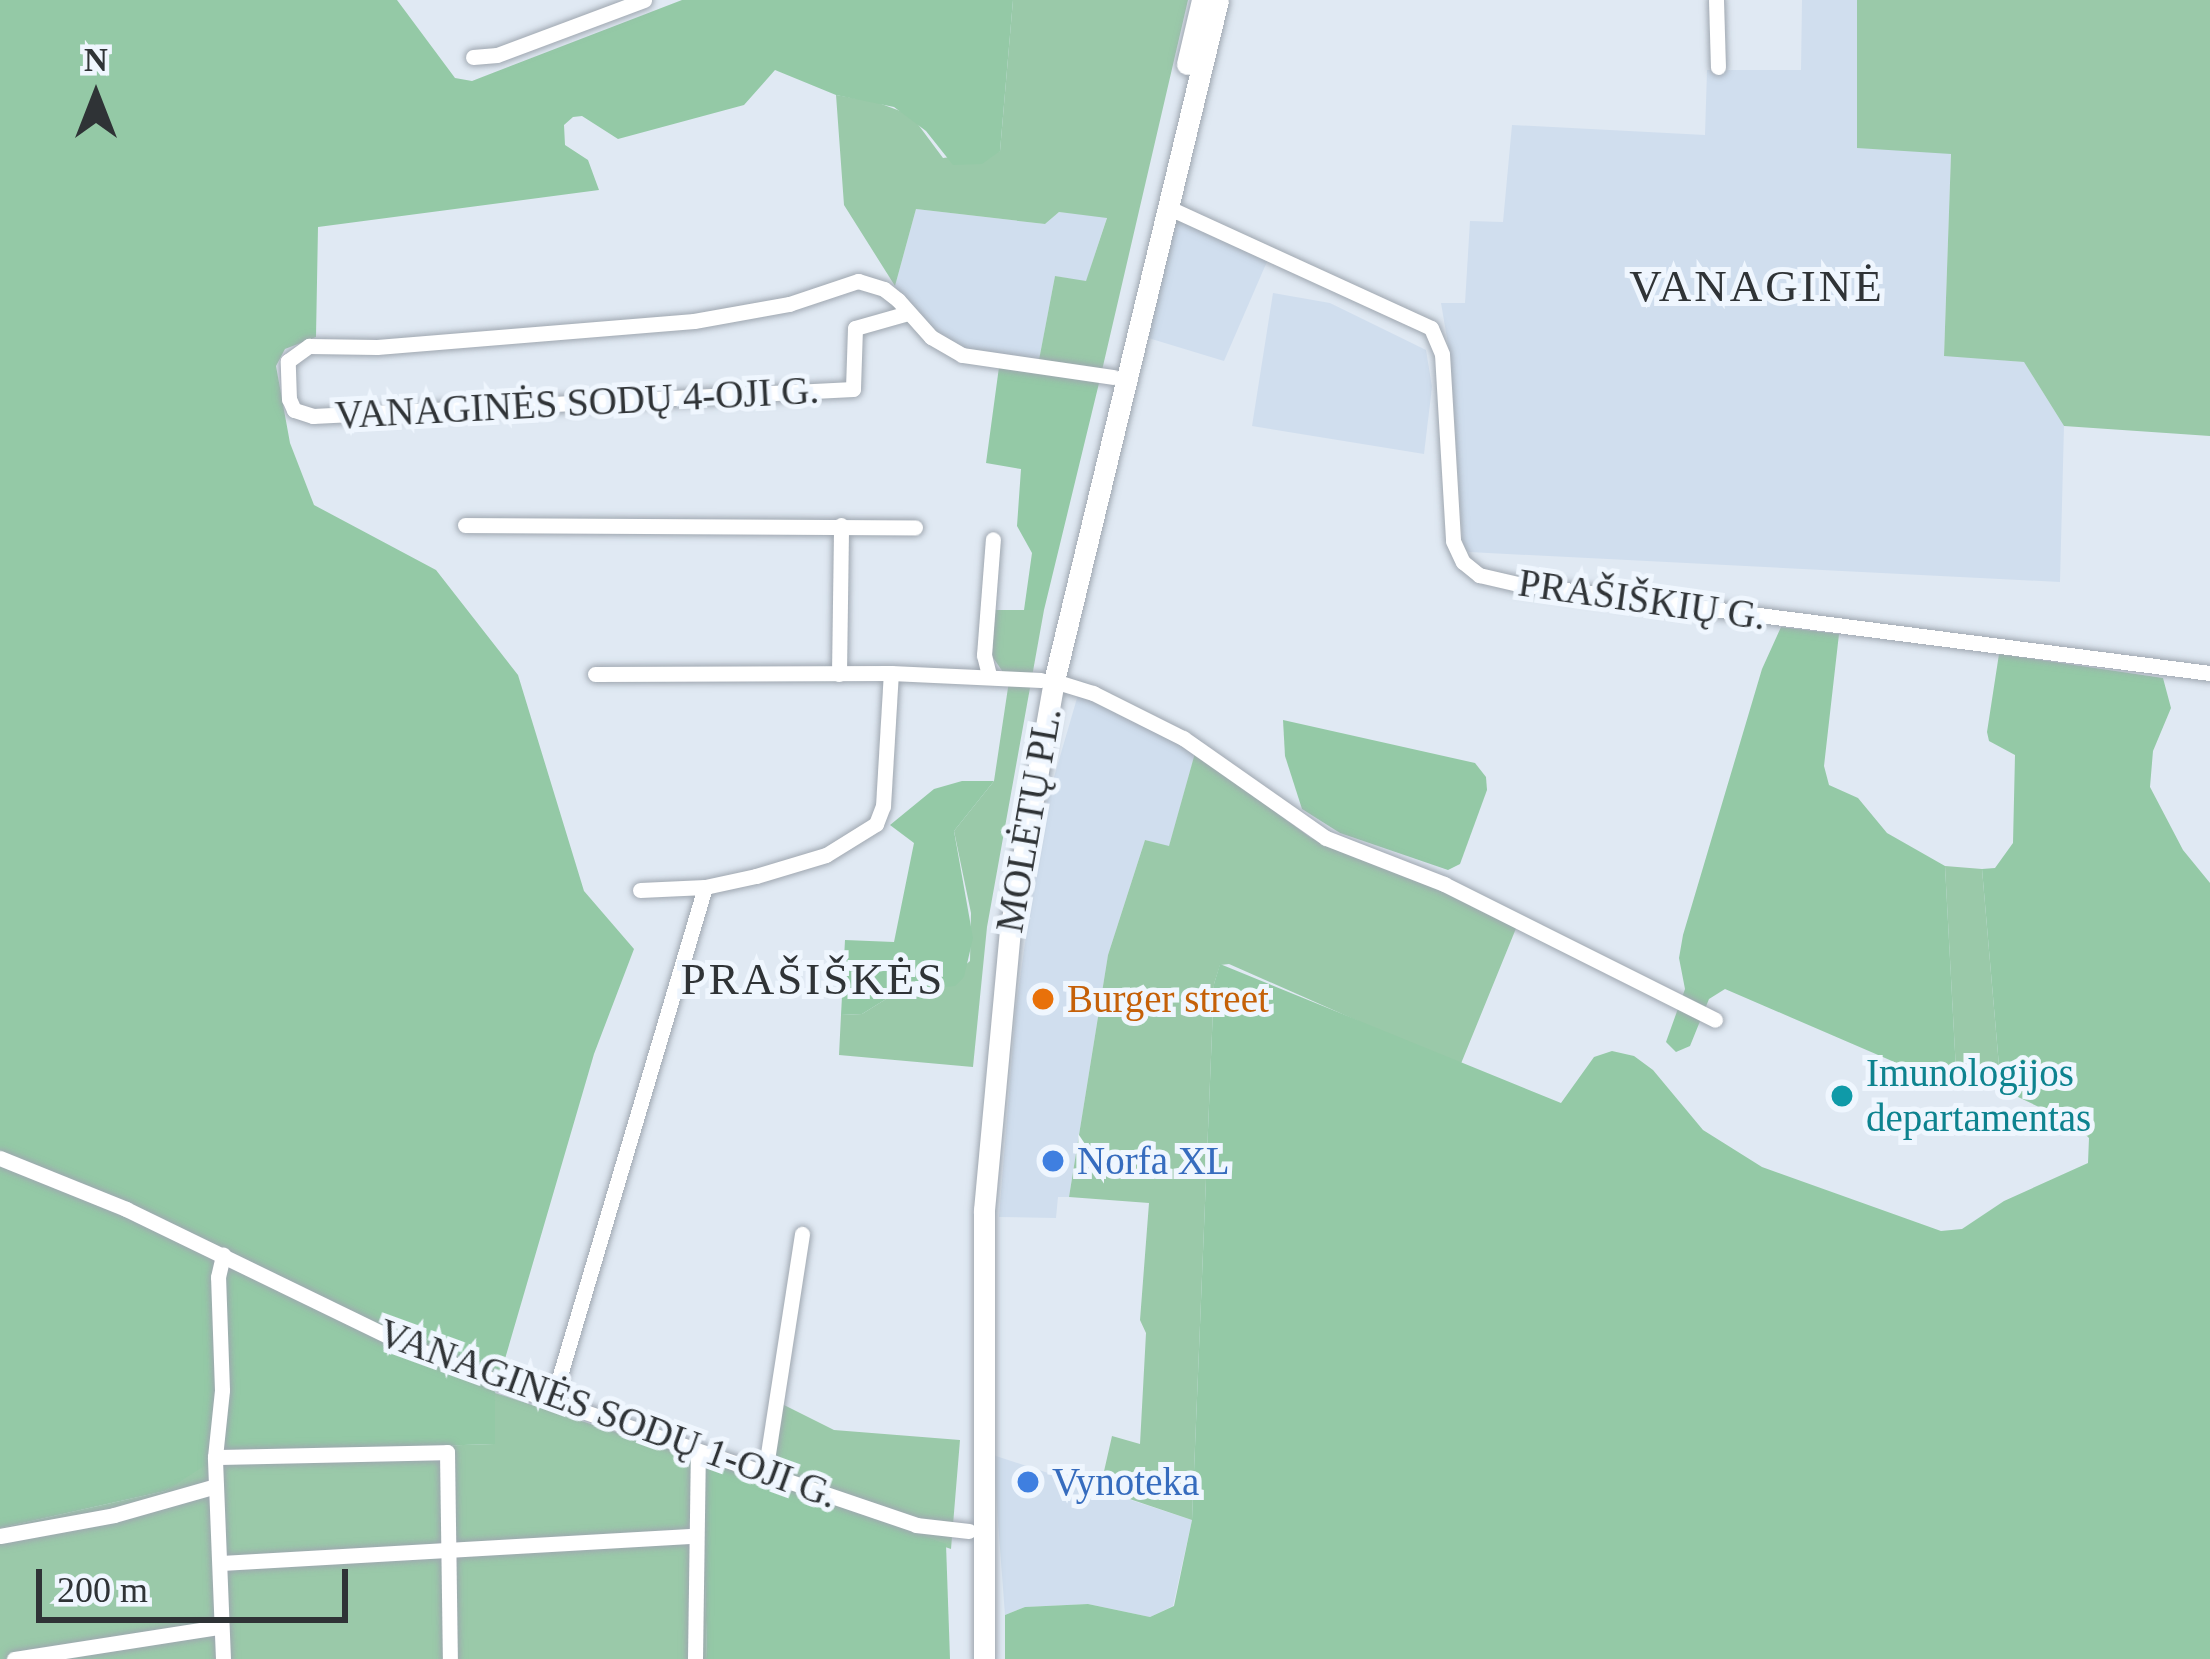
<!DOCTYPE html>
<html>
<head>
<meta charset="utf-8">
<style>
	body { margin:0 }
	#map { position:relative; width:2210px; height:1659px; overflow:hidden; background:#e0e9f3; font-family:Georgia,serif }
	div>[style] { position:absolute }
	.built>* { inset:0; background:#d0deee }
	.green>* { inset:0; background:#9ac9a9 }
	.forest>* { inset:0; background:#94c9a6 }
	.roads { filter:drop-shadow(0 0 3px #9fa7b0) drop-shadow(0 0 3px #9fa7b0) }
	.minor>* { height:15px; margin:-7.5px; padding:0 7.5px; transform-origin:7.5px; border-radius:7.5px; background:#fff }
	.highway>* { height:21px; margin:-10.5px; padding:0 10.5px; transform-origin:10.5px; border-radius:10.5px; background:#fff }
	.dots>* { width:33px; height:33px; translate:-50% -50%; box-sizing:border-box; border:6px solid #eff6fe; border-radius:50% }
	span { translate:-50% -50%; white-space:nowrap; text-align:center; line-height:1.15; -webkit-text-stroke:10px #eff6fe; paint-order:stroke }
	.street-label { font-size:39px; color:#2f3336 }
	.food-label { font-size:39px; color:#c56008 }
	.left { translate:0 -50%; text-align:left }
	.culture-label { font-size:39px; color:#0d838f }
	.shop-label { font-size:39px; color:#366cbe }
	.quarter-label { font-size:45px; color:#2f3336; letter-spacing:3px }
	.north { position:absolute; left:36px; top:36px; width:120px; height:120px; -webkit-text-stroke:9px #eff6fe; paint-order:stroke; rotate:0deg; font-size:33px; font-weight:700; line-height:48px; text-align:center; color:#2f3336 }
	.north::after { content:''; display:block; margin:auto; width:42px; height:54px; background:#2f3336; clip-path:polygon(50% 0,100% 100%,50% 72%,0 100%) }
	.scale { position:absolute; left:36px; top:1569px; width:312px; height:54px; box-sizing:border-box; border:6px solid #2f3336; border-top:0; padding-left:15px; font-size:36px; line-height:42px; white-space:nowrap; color:#2f3336; -webkit-text-stroke:9px #eff6fe; paint-order:stroke }
</style>
</head>
<body>
<div id="map">
	<div class="built">
		<div style="clip-path:polygon(1802px 0,1857px 0,1857px 147px,1951px 153px,1944px 355px,2024px 362px,2064px 426px,2060px 582px,1469px 552px,1463px 547px,1451px 362px,1441px 303px,1465px 303px,1470px 221px,1503px 222px,1512px 125px,1705px 135px,1707px 70px,1801px 70px)"></div>
		<div style="clip-path:polygon(916px 209px,1045px 224px,1059px 212px,1107px 217px,1086px 282px,1055px 276px,1039px 361px,999px 367px,909px 322px,895px 286px)"></div>
		<div style="clip-path:polygon(1178px 218px,1269px 257px,1224px 361px,1145px 337px)"></div>
		<div style="clip-path:polygon(1273px 293px,1330px 303px,1426px 350px,1432px 387px,1424px 454px,1252px 426px)"></div>
		<div style="clip-path:polygon(1082px 681px,1199px 739px,1169px 847px,1145px 840px,1108px 955px,1069px 1197px,1058px 1197px,1056px 1218px,999px 1217px,1016px 1007px,1043px 815px)"></div>
		<div style="clip-path:polygon(993px 1455px,1192px 1520px,1173px 1606px,1150px 1617px,1088px 1604px,1025px 1607px,1005px 1615px)"></div>
	</div>
	<div class="green">
		<div style="clip-path:polygon(1013px 0,1188px 0,1100px 379px,1039px 360px,1055px 276px,1086px 281px,1107px 218px,1059px 212px,1045px 224px,916px 209px,895px 286px,844px 205px,836px 95px,876px 102px,911px 115px,943px 158px,1000px 151px)"></div>
		<div style="clip-path:polygon(1857px 0,2210px 0,2210px 436px,2064px 426px,2024px 362px,1944px 356px,1951px 154px,1857px 148px)"></div>
		<div style="clip-path:polygon(995px 610px,1044px 610px,987px 927px,973px 1067px,839px 1055px,841px 1015px,862px 1014px,899px 991px,935px 991px,970px 961px,971px 913px,954px 831px,994px 781px,1009px 681px,992px 656px)"></div>
		<div style="clip-path:polygon(1195px 753px,1311px 838px,1448px 890px,1517px 926px,1460px 1066px,1229px 964px,1220px 965px,1214px 984px,1192px 1520px,1100px 1489px,1112px 1436px,1140px 1444px,1146px 1333px,1140px 1320px,1149px 1203px,1069px 1197px,1108px 955px,1145px 840px,1169px 846px)"></div>
		<div style="clip-path:polygon(1945px 866px,1982px 869px,2001px 1089px,1957px 1089px)"></div>
		<div style="clip-path:polygon(495px 1393px,702px 1460px,707px 1659px,0 1659px,0 1528px,165px 1491px,214px 1453px,494px 1444px)"></div>
		<div style="clip-path:polygon(780px 1403px,834px 1430px,960px 1440px,951px 1549px,767px 1485px)"></div>
	</div>
	<div class="forest">
		<div style="clip-path:polygon(0 0,397px 0,455px 78px,472px 81px,682px 0,1013px 0,1000px 151px,982px 164px,953px 165px,926px 131px,894px 107px,836px 95px,775px 70px,744px 105px,618px 139px,582px 116px,573px 117px,564px 125px,565px 145px,588px 160px,599px 190px,318px 227px,316px 337px,285px 349px,276px 366px,290px 443px,314px 505px,436px 570px,518px 675px,584px 891px,634px 949px,594px 1054px,495px 1393px,495px 1444px,215px 1453px,209px 1463px,165px 1491px,0 1528px)"></div>
		<div style="clip-path:polygon(999px 367px,1100px 379px,1044px 610px,1024px 610px,1032px 553px,1017px 526px,1021px 469px,986px 463px)"></div>
		<div style="clip-path:polygon(1781px 627px,1839px 634px,1824px 766px,1829px 785px,1858px 798px,1887px 833px,1945px 866px,1957px 1089px,1725px 989px,1709px 999px,1690px 1046px,1676px 1052px,1666px 1042px,1685px 989px,1679px 958px,1683px 935px,1762px 669px)"></div>
		<div style="clip-path:polygon(1999px 654px,2163px 678px,2171px 708px,2153px 751px,2150px 787px,2183px 850px,2210px 883px,2210px 1659px,1005px 1659px,1005px 1615px,1025px 1607px,1088px 1604px,1150px 1617px,1174px 1606px,1192px 1520px,1214px 984px,1220px 964px,1561px 1103px,1594px 1057px,1612px 1051px,1634px 1056px,1653px 1070px,1703px 1130px,1762px 1167px,1941px 1231px,1962px 1229px,2004px 1201px,2088px 1163px,2089px 1138px,2075px 1124px,2001px 1089px,1982px 869px,1995px 868px,2013px 843px,2015px 755px,1989px 741px,1987px 732px)"></div>
		<div style="clip-path:polygon(1283px 720px,1475px 763px,1486px 777px,1487px 790px,1460px 864px,1448px 870px,1340px 833px,1302px 809px,1285px 756px)"></div>
		<div style="clip-path:polygon(962px 781px,994px 781px,954px 831px,973px 938px,964px 977px,955px 986px,899px 991px,862px 1014px,841px 1015px,845px 940px,894px 942px,914px 843px,890px 825px,934px 789px)"></div>
		<div style="clip-path:polygon(702px 1460px,946px 1544px,950px 1659px,707px 1659px)"></div>
	</div>
	<div class="roads">
		<div class="minor">
			<div style="left:1716px;top:0;width:67px;rotate:88.3deg"></div>
			<div style="left:473px;top:57px;width:24px;rotate:-5deg"></div>
			<div style="left:497px;top:55px;width:157px;rotate:-20.5deg"></div>
			<div style="left:1167px;top:207px;width:290px;rotate:24.6deg"></div>
			<div style="left:1431px;top:328px;width:28px;rotate:67deg"></div>
			<div style="left:1442px;top:354px;width:187px;rotate:86.6deg"></div>
			<div style="left:1453px;top:541px;width:23px;rotate:65deg"></div>
			<div style="left:1463px;top:562px;width:21px;rotate:39deg"></div>
			<div style="left:1479px;top:575px;width:40px;rotate:13deg"></div>
			<div style="left:1518px;top:584px;width:698px;rotate:7.33deg"></div>
			<div style="left:908px;top:313px;width:55px;rotate:164.2deg"></div>
			<div style="left:855px;top:328px;width:61px;rotate:91.9deg"></div>
			<div style="left:853px;top:389px;width:541px;rotate:177.14deg"></div>
			<div style="left:313px;top:416px;width:20px;rotate:-162deg"></div>
			<div style="left:294px;top:410px;width:12px;rotate:-114deg"></div>
			<div style="left:289px;top:399px;width:38px;rotate:-92deg"></div>
			<div style="left:288px;top:361px;width:26px;rotate:-36deg"></div>
			<div style="left:309px;top:346px;width:68px;rotate:0.8deg"></div>
			<div style="left:377px;top:347px;width:318px;rotate:-4.7deg"></div>
			<div style="left:694px;top:321px;width:97px;rotate:-10.1deg"></div>
			<div style="left:789px;top:304px;width:73px;rotate:-18.4deg"></div>
			<div style="left:858px;top:281px;width:27px;rotate:17deg"></div>
			<div style="left:884px;top:289px;width:18px;rotate:38deg"></div>
			<div style="left:898px;top:300px;width:50px;rotate:48.3deg"></div>
			<div style="left:931px;top:337px;width:36px;rotate:30deg"></div>
			<div style="left:962px;top:355px;width:153px;rotate:8.3deg"></div>
			<div style="left:465px;top:525px;width:450px;rotate:0.3deg"></div>
			<div style="left:595px;top:674px;width:296px;rotate:-0.2deg"></div>
			<div style="left:891px;top:673px;width:150px;rotate:2.7deg"></div>
			<div style="left:839px;top:674px;width:149px;rotate:-89.2deg"></div>
			<div style="left:989px;top:675px;width:21px;rotate:-104deg"></div>
			<div style="left:984px;top:655px;width:116px;rotate:-85.6deg"></div>
			<div style="left:1054px;top:681px;width:41px;rotate:17.1deg"></div>
			<div style="left:1093px;top:693px;width:101px;rotate:26.6deg"></div>
			<div style="left:1183px;top:738px;width:174px;rotate:35deg"></div>
			<div style="left:1326px;top:838px;width:127px;rotate:21.3deg"></div>
			<div style="left:1444px;top:884px;width:303px;rotate:26.6deg"></div>
			<div style="left:640px;top:890px;width:65px;rotate:-2.6deg"></div>
			<div style="left:705px;top:887px;width:52px;rotate:-12.2deg"></div>
			<div style="left:756px;top:876px;width:73px;rotate:-16.7deg"></div>
			<div style="left:826px;top:855px;width:59px;rotate:-31.8deg"></div>
			<div style="left:876px;top:824px;width:19px;rotate:-69deg"></div>
			<div style="left:883px;top:806px;width:133px;rotate:-86.6deg"></div>
			<div style="left:0;top:1158px;width:136px;rotate:22deg"></div>
			<div style="left:126px;top:1209px;width:307px;rotate:25.9deg"></div>
			<div style="left:402px;top:1343px;width:106px;rotate:22.2deg"></div>
			<div style="left:500px;top:1383px;width:440px;rotate:18.8deg"></div>
			<div style="left:916px;top:1525px;width:53px;rotate:6.5deg"></div>
			<div style="left:552px;top:1402px;width:537px;rotate:-73.45deg"></div>
			<div style="left:215px;top:1457px;width:232px;rotate:-1.2deg"></div>
			<div style="left:447px;top:1452px;width:207px;rotate:89.2deg"></div>
			<div style="left:765px;top:1473px;width:242px;rotate:-81.2deg"></div>
			<div style="left:0;top:1536px;width:116px;rotate:-10.4deg"></div>
			<div style="left:114px;top:1515px;width:106px;rotate:-15.9deg"></div>
			<div style="left:220px;top:1563px;width:476px;rotate:-3.3deg"></div>
			<div style="left:14px;top:1659px;width:207px;rotate:-8.9deg"></div>
			<div style="left:223px;top:1659px;width:202px;rotate:-92.3deg"></div>
			<div style="left:215px;top:1457px;width:67px;rotate:-84deg"></div>
			<div style="left:222px;top:1390px;width:113px;rotate:-92deg"></div>
			<div style="left:218px;top:1277px;width:23px;rotate:-77deg"></div>
			<div style="left:695px;top:1659px;width:208px;rotate:-89.2deg"></div>
		</div>
		<div class="highway">
			<div style="left:1187px;top:64px;width:66px;rotate:-76.8deg"></div>
			<div style="left:984px;top:1659px;width:449px;rotate:-90deg"></div>
			<div style="left:984px;top:1210px;width:281px;rotate:-84.7deg"></div>
			<div style="left:1010px;top:930px;width:253px;rotate:-80deg"></div>
			<div style="left:1054px;top:681px;width:700px;rotate:-76.46deg"></div>
		</div>
	</div>
	<div class="dots">
		<div style="left:1043px;top:999px;background:#e8710a"></div>
		<div style="left:1842px;top:1096px;background:#0f9aa8"></div>
		<div style="left:1053px;top:1161px;background:#3f7fe0"></div>
		<div style="left:1028px;top:1482px;background:#3f7fe0"></div>
	</div>
	<div class="street-label">
		<span style="left:577px;top:403px;rotate:-3deg">VANAGINĖS SODŲ 4-OJI G.</span>
		<span style="left:1642px;top:600px;rotate:8deg">PRAŠIŠKIŲ G.</span>
		<span style="left:1029px;top:820px;rotate:-80deg">MOLĖTŲ PL.</span>
		<span style="left:608px;top:1414px;rotate:20deg">VANAGINĖS SODŲ 1-OJI G.</span>
	</div>
	<div class="food-label">
		<span class="left" style="left:1067px;top:999px">Burger street</span>
	</div>
	<div class="culture-label">
		<span class="left" style="left:1866px;top:1096px">Imunologijos<br>departamentas</span>
	</div>
	<div class="shop-label">
		<span class="left" style="left:1077px;top:1161px">Norfa XL</span>
		<span class="left" style="left:1052px;top:1482px">Vynoteka</span>
	</div>
	<div class="quarter-label">
		<span style="left:1757px;top:287px">VANAGINĖ</span>
		<span style="left:813px;top:980px">PRAŠIŠKĖS</span>
	</div>
	<div class="north">N</div>
	<div class="scale">200 m</div>
</div>
</body>
</html>
